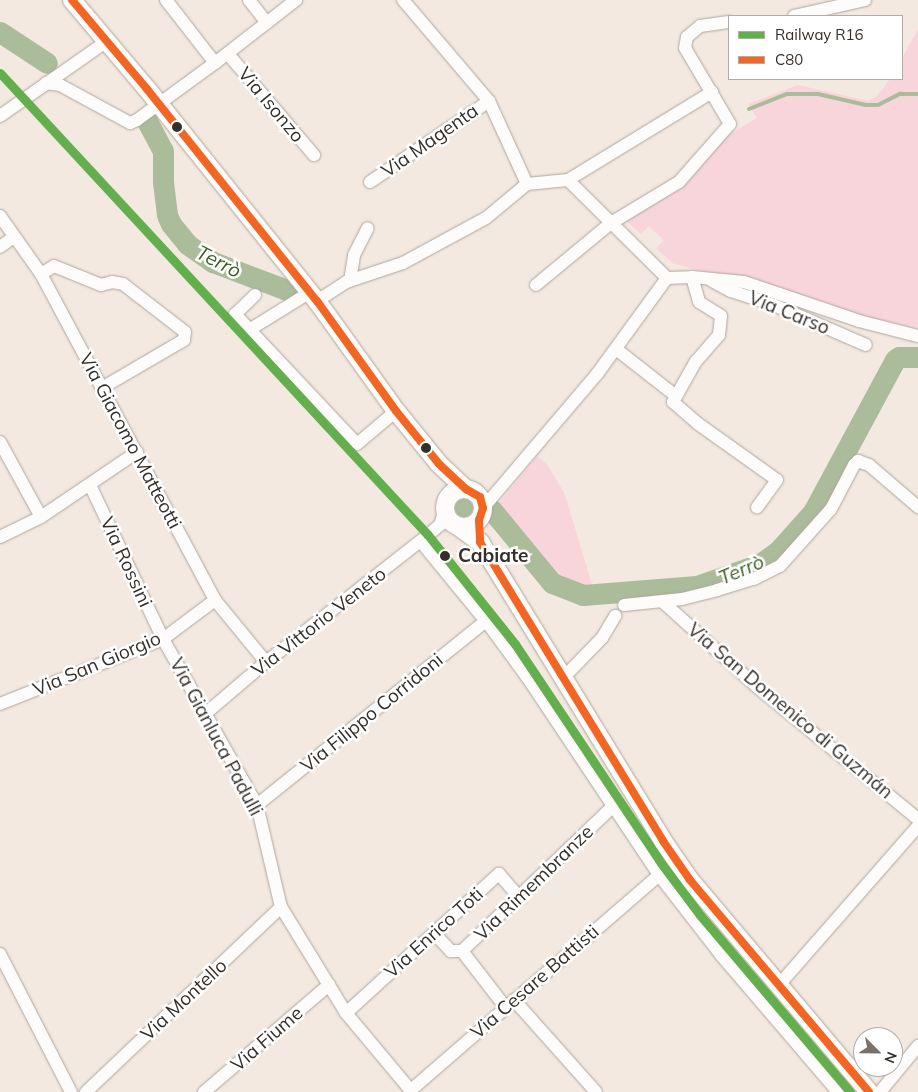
<!DOCTYPE html>
<html>
<head>
<meta charset="utf-8">
<style>
	body { margin:0 }
	#map { position:relative; width:918px; height:1092px; overflow:hidden; background:#f3e9e0; font-family:Mulish,sans-serif }
	div>[style] { position:absolute }
	.green>* { inset:0; background:#f7d5da }
	.water>* { inset:0; background:#abbc9b }
	.round { border-radius:50% }
	.stream>* { height:4px; margin:-2px; padding:0 2px; transform-origin:2px; border-radius:2px; background:#abbc9b }
	.river>* { height:21px; margin:-10.5px; padding:0 10.5px; transform-origin:10.5px; border-radius:10.5px; background:#abbc9b }
	.roads { filter:drop-shadow(0 0 1px #ada69f) drop-shadow(0 0 1px #ada69f) }
	.street>* { height:12px; margin:-6px; padding:0 6px; transform-origin:6px; border-radius:6px; background:#fdfcfa }
	.secondary>* { height:18px; margin:-9px; padding:0 9px; transform-origin:9px; border-radius:9px; background:#fdfcfa }
	.secondary>.ring { margin:-9px; padding:0; box-sizing:content-box; background:none; border:18px solid #fdfcfa; border-radius:50% }
	.bus-1>* { height:8px; margin:-4px; padding:0 4px; transform-origin:4px; border-radius:4px; background:#f26522 }
	.rail-1>* { height:9px; margin:-4.5px; padding:0 4.5px; transform-origin:4.5px; border-radius:4.5px; background:#64af4d }
	.dots>* { width:14px; height:14px; translate:-50% -50%; box-sizing:border-box; border:2px solid #fff; border-radius:50% }
	span { translate:-50% -50%; white-space:nowrap; text-align:center; line-height:1.15; -webkit-text-stroke:5px #fff; paint-order:stroke }
	.street-label { font-size:19px; color:#362f29 }
	.stop-label { font-size:19px; color:#362f29; font-weight:700 }
	.left { translate:0 -50%; text-align:left }
	.water-label { font-size:20px; color:#3f6326; font-style:italic }
	.legend { position:absolute; left:728px; top:15px; width:175px; height:65px; box-sizing:border-box; background:#fff; border:1px solid #afaca9; margin:0; padding:6px 9px; list-style:none; font-size:15px; color:#362f29 }
	.legend li { display:flex; align-items:center; gap:10px; height:25px }
	.legend b { width:25px; border:1px solid #afaca9 }
	.north { position:absolute; left:853px; top:1027px; width:50px; height:50px; box-sizing:border-box; background:#fff; border:1px solid #afaca9; border-radius:50%; rotate:113deg; font-size:14px; font-weight:700; line-height:20px; text-align:center; color:#362f29 }
	.north::after { content:''; display:block; margin:auto; width:18px; height:22px; background:#787069; clip-path:polygon(50% 0,100% 100%,50% 72%,0 100%) }
</style>
</head>
<body>
<div id="map">
	<div class="green">
		<div style="clip-path:polygon(918px 29px,918px 328px,851px 313px,776px 289px,746px 276px,708px 273px,672px 263px,656px 248px,664px 240px,656px 233px,649px 226px,641px 234px,624px 219px,670px 192px,720px 140px,757px 118px,748px 104px,798px 85px,868px 101px,877px 96px,890px 79px,902px 79px,902px 58px)"></div>
		<div style="clip-path:polygon(537px 456px,546px 463px,564px 492px,594px 591px,571px 586px,551px 576px,494px 509px)"></div>
	</div>
	<div class="water">
		<div class="round" style="left:455px;top:499px;width:18px;height:18px"></div>
	</div>
	<div class="stream">
		<div style="left:749px;top:109px;width:41px;rotate:-21.5deg"></div>
		<div style="left:787px;top:94px;width:31px"></div>
		<div style="left:818px;top:94px;width:49px;rotate:12.9deg"></div>
		<div style="left:866px;top:105px;width:12px"></div>
		<div style="left:878px;top:105px;width:25px;rotate:-27deg"></div>
		<div style="left:900px;top:94px;width:18px"></div>
	</div>
	<div class="river">
		<div style="left:0;top:32px;width:56px;rotate:33.4deg"></div>
		<div style="left:147px;top:121px;width:34px;rotate:62deg"></div>
		<div style="left:163px;top:151px;width:31px;rotate:90deg"></div>
		<div style="left:163px;top:182px;width:33px;rotate:83deg"></div>
		<div style="left:167px;top:215px;width:10px;rotate:66deg"></div>
		<div style="left:171px;top:224px;width:26px;rotate:51deg"></div>
		<div style="left:187px;top:244px;width:32px;rotate:35deg"></div>
		<div style="left:213px;top:262px;width:85px;rotate:20.8deg"></div>
		<div style="left:491px;top:509px;width:96px;rotate:50.5deg"></div>
		<div style="left:552px;top:583px;width:33px;rotate:21deg"></div>
		<div style="left:583px;top:595px;width:114px;rotate:-4.5deg"></div>
		<div style="left:697px;top:586px;width:67px;rotate:-19.2deg"></div>
		<div style="left:760px;top:564px;width:24px;rotate:-36deg"></div>
		<div style="left:779px;top:550px;width:51px;rotate:-48.2deg"></div>
		<div style="left:813px;top:512px;width:173px;rotate:-61.7deg"></div>
		<div style="left:895px;top:360px;width:5px;rotate:-37deg"></div>
		<div style="left:899px;top:357px;width:19px"></div>
	</div>
	<div class="roads">
		<div class="street">
			<div style="left:166px;top:0;width:80px;rotate:52.1deg"></div>
			<div style="left:249px;top:0;width:29px;rotate:52deg"></div>
			<div style="left:403px;top:0;width:133px;rotate:49.6deg"></div>
			<div style="left:489px;top:101px;width:91px;rotate:65.4deg"></div>
			<div style="left:794px;top:16px;width:73px;rotate:-12.7deg"></div>
			<div style="left:228px;top:54px;width:133px;rotate:49.6deg"></div>
			<div style="left:46px;top:83px;width:14px;rotate:8deg"></div>
			<div style="left:60px;top:85px;width:80px;rotate:28.5deg"></div>
			<div style="left:130px;top:123px;width:8px;rotate:-23deg"></div>
			<div style="left:137px;top:120px;width:97px;rotate:-36.2deg"></div>
			<div style="left:215px;top:63px;width:103px;rotate:-37.9deg"></div>
			<div style="left:0;top:116px;width:131px;rotate:-35deg"></div>
			<div style="left:568px;top:180px;width:139px;rotate:44.7deg"></div>
			<div style="left:370px;top:182px;width:144px;rotate:-34.2deg"></div>
			<div style="left:527px;top:184px;width:41px;rotate:-5.6deg"></div>
			<div style="left:568px;top:180px;width:169px;rotate:-31.4deg"></div>
			<div style="left:0;top:216px;width:71px;rotate:54.7deg"></div>
			<div style="left:41px;top:274px;width:370px;rotate:61.9deg"></div>
			<div style="left:215px;top:600px;width:80px;rotate:50.6deg"></div>
			<div style="left:0;top:247px;width:17px;rotate:-36deg"></div>
			<div style="left:41px;top:274px;width:15px;rotate:-32deg"></div>
			<div style="left:54px;top:266px;width:51px;rotate:22deg"></div>
			<div style="left:101px;top:285px;width:11px;rotate:-15deg"></div>
			<div style="left:112px;top:282px;width:11px;rotate:10deg"></div>
			<div style="left:123px;top:284px;width:78px;rotate:37.7deg"></div>
			<div style="left:185px;top:332px;width:8px;rotate:97deg"></div>
			<div style="left:184px;top:340px;width:95px;rotate:149.7deg"></div>
			<div style="left:692px;top:277px;width:26px;rotate:74deg"></div>
			<div style="left:699px;top:302px;width:26px;rotate:32deg"></div>
			<div style="left:721px;top:316px;width:19px;rotate:96deg"></div>
			<div style="left:719px;top:335px;width:35px;rotate:131deg"></div>
			<div style="left:696px;top:361px;width:47px;rotate:119.3deg"></div>
			<div style="left:673px;top:402px;width:32px;rotate:41deg"></div>
			<div style="left:697px;top:423px;width:98px;rotate:35.5deg"></div>
			<div style="left:777px;top:480px;width:34px;rotate:126deg"></div>
			<div style="left:667px;top:278px;width:25px;rotate:-2deg"></div>
			<div style="left:692px;top:277px;width:52px;rotate:5.5deg"></div>
			<div style="left:744px;top:282px;width:121px;rotate:18.7deg"></div>
			<div style="left:859px;top:321px;width:61px;rotate:14.3deg"></div>
			<div style="left:350px;top:281px;width:26px;rotate:-81deg"></div>
			<div style="left:354px;top:255px;width:30px;rotate:-63deg"></div>
			<div style="left:712px;top:281px;width:21px;rotate:28deg"></div>
			<div style="left:731px;top:291px;width:45px;rotate:18deg"></div>
			<div style="left:774px;top:305px;width:100px;rotate:23.5deg"></div>
			<div style="left:536px;top:285px;width:97px;rotate:-39.6deg"></div>
			<div style="left:611px;top:223px;width:79px;rotate:-31.1deg"></div>
			<div style="left:679px;top:182px;width:77px;rotate:-48.7deg"></div>
			<div style="left:730px;top:124px;width:88px;rotate:-120.6deg"></div>
			<div style="left:685px;top:48px;width:11px;rotate:-80deg"></div>
			<div style="left:687px;top:37px;width:17px;rotate:-40deg"></div>
			<div style="left:700px;top:26px;width:29px;rotate:-8deg"></div>
			<div style="left:255px;top:295px;width:28px;rotate:136deg"></div>
			<div style="left:235px;top:314px;width:178px;rotate:46.8deg"></div>
			<div style="left:357px;top:444px;width:51px;rotate:-40.2deg"></div>
			<div style="left:317px;top:301px;width:35px;rotate:-33deg"></div>
			<div style="left:346px;top:282px;width:60px;rotate:-18.4deg"></div>
			<div style="left:403px;top:263px;width:94px;rotate:-28.5deg"></div>
			<div style="left:486px;top:218px;width:53px;rotate:-39.7deg"></div>
			<div style="left:249px;top:330px;width:70px;rotate:-31.7deg"></div>
			<div style="left:616px;top:349px;width:76px;rotate:38.1deg"></div>
			<div style="left:0;top:442px;width:85px;rotate:61.3deg"></div>
			<div style="left:90px;top:485px;width:170px;rotate:64.6deg"></div>
			<div style="left:163px;top:639px;width:191px;rotate:60.5deg"></div>
			<div style="left:257px;top:805px;width:105px;rotate:76.8deg"></div>
			<div style="left:281px;top:907px;width:124px;rotate:58.5deg"></div>
			<div style="left:346px;top:1013px;width:103px;rotate:50.1deg"></div>
			<div style="left:483px;top:508px;width:176px;rotate:-49.6deg"></div>
			<div style="left:597px;top:374px;width:119px;rotate:-53.9deg"></div>
			<div style="left:0;top:537px;width:46px;rotate:-26deg"></div>
			<div style="left:41px;top:517px;width:116px;rotate:-34.1deg"></div>
			<div style="left:421px;top:542px;width:102px;rotate:50.6deg"></div>
			<div style="left:486px;top:621px;width:69px;rotate:53.8deg"></div>
			<div style="left:527px;top:677px;width:238px;rotate:56.3deg"></div>
			<div style="left:659px;top:875px;width:101px;rotate:52.2deg"></div>
			<div style="left:721px;top:955px;width:180px;rotate:49.5deg"></div>
			<div style="left:663px;top:602px;width:125px;rotate:42.1deg"></div>
			<div style="left:756px;top:686px;width:210px;rotate:39.4deg"></div>
			<div style="left:624px;top:605px;width:58px;rotate:-5.9deg"></div>
			<div style="left:682px;top:599px;width:36px;rotate:-14deg"></div>
			<div style="left:717px;top:590px;width:39px;rotate:-17deg"></div>
			<div style="left:754px;top:579px;width:29px;rotate:-27deg"></div>
			<div style="left:780px;top:566px;width:76px;rotate:-48.2deg"></div>
			<div style="left:831px;top:509px;width:50px;rotate:-62.4deg"></div>
			<div style="left:854px;top:465px;width:6px;rotate:-45deg"></div>
			<div style="left:858px;top:461px;width:12px;rotate:20deg"></div>
			<div style="left:869px;top:465px;width:65px;rotate:40.6deg"></div>
			<div style="left:563px;top:678px;width:56px;rotate:-45.7deg"></div>
			<div style="left:602px;top:638px;width:26px;rotate:-59deg"></div>
			<div style="left:0;top:704px;width:175px;rotate:-21.7deg"></div>
			<div style="left:163px;top:639px;width:65px;rotate:-36.9deg"></div>
			<div style="left:205px;top:714px;width:80px;rotate:-40.4deg"></div>
			<div style="left:266px;top:662px;width:206px;rotate:-38.1deg"></div>
			<div style="left:428px;top:535px;width:16px;rotate:-40deg"></div>
			<div style="left:440px;top:525px;width:16px;rotate:-72deg"></div>
			<div style="left:257px;top:805px;width:294px;rotate:-38.8deg"></div>
			<div style="left:434px;top:933px;width:25px;rotate:47deg"></div>
			<div style="left:451px;top:951px;width:11px"></div>
			<div style="left:462px;top:951px;width:209px;rotate:-43.8deg"></div>
			<div style="left:462px;top:951px;width:72px;rotate:52.3deg"></div>
			<div style="left:0;top:954px;width:155px;rotate:62.8deg"></div>
			<div style="left:778px;top:986px;width:213px;rotate:-48.8deg"></div>
			<div style="left:514px;top:1000px;width:123px;rotate:48.3deg"></div>
			<div style="left:346px;top:1013px;width:207px;rotate:-42.3deg"></div>
			<div style="left:499px;top:874px;width:32px;rotate:49deg"></div>
			<div style="left:411px;top:1090px;width:328px;rotate:-40.9deg"></div>
			<div style="left:86px;top:1092px;width:269px;rotate:-43.5deg"></div>
			<div style="left:204px;top:1092px;width:165px;rotate:-40.6deg"></div>
			<div style="left:880px;top:1092px;width:60px;rotate:-50.4deg"></div>
		</div>
		<div class="secondary">
			<div style="left:72px;top:0;width:116px;rotate:49.9deg"></div>
			<div style="left:147px;top:89px;width:272px;rotate:51.3deg"></div>
			<div style="left:317px;top:301px;width:135px;rotate:54.3deg"></div>
			<div style="left:396px;top:411px;width:68px;rotate:50.9deg"></div>
			<div style="left:439px;top:464px;width:37px;rotate:43deg"></div>
			<div class="ring" style="left:445px;top:489px;width:20px;height:20px"></div>
			<div style="left:459px;top:527px;width:26px;rotate:36deg"></div>
			<div style="left:480px;top:542px;width:351px;rotate:58.5deg"></div>
			<div style="left:663px;top:841px;width:47px;rotate:55.3deg"></div>
			<div style="left:690px;top:880px;width:277px;rotate:49.8deg"></div>
		</div>
	</div>
	<div class="bus-1">
		<div style="left:72px;top:0;width:116px;rotate:49.9deg"></div>
		<div style="left:147px;top:89px;width:272px;rotate:51.3deg"></div>
		<div style="left:317px;top:301px;width:135px;rotate:54.3deg"></div>
		<div style="left:396px;top:411px;width:68px;rotate:50.9deg"></div>
		<div style="left:439px;top:464px;width:37px;rotate:43deg"></div>
		<div style="left:466px;top:489px;width:16px;rotate:30deg"></div>
		<div style="left:480px;top:497px;width:11px;rotate:75deg"></div>
		<div style="left:483px;top:508px;width:13px;rotate:108deg"></div>
		<div style="left:479px;top:520px;width:22px;rotate:87deg"></div>
		<div style="left:480px;top:542px;width:351px;rotate:58.5deg"></div>
		<div style="left:663px;top:841px;width:47px;rotate:55.3deg"></div>
		<div style="left:690px;top:880px;width:277px;rotate:49.8deg"></div>
	</div>
	<div class="rail-1">
		<div style="left:0;top:73px;width:630px;rotate:47.19deg"></div>
		<div style="left:428px;top:535px;width:139px;rotate:51.4deg"></div>
		<div style="left:515px;top:644px;width:263px;rotate:56.3deg"></div>
		<div style="left:661px;top:863px;width:65px;rotate:53.1deg"></div>
		<div style="left:700px;top:915px;width:232px;rotate:49.7deg"></div>
	</div>
	<div class="dots">
		<div style="left:177px;top:127px;background:#362f29"></div>
		<div style="left:426px;top:448px;background:#362f29"></div>
		<div style="left:445px;top:556px;background:#362f29"></div>
	</div>
	<div class="street-label">
		<span style="left:271px;top:105px;rotate:50deg">Via Isonzo</span>
		<span style="left:430px;top:141px;rotate:-35deg">Via Magenta</span>
		<span style="left:789px;top:313px;rotate:22deg">Via Carso</span>
		<span style="left:130px;top:441px;rotate:62deg">Via Giacomo Matteotti</span>
		<span style="left:126px;top:562px;rotate:65deg">Via Rossini</span>
		<span style="left:319px;top:622px;rotate:-38deg">Via Vittorio Veneto</span>
		<span style="left:97px;top:664px;rotate:-23deg">Via San Giorgio</span>
		<span style="left:790px;top:711px;rotate:40deg">Via San Domenico di Guzmán</span>
		<span style="left:372px;top:713px;rotate:-39deg">Via Filippo Corridoni</span>
		<span style="left:216px;top:737px;rotate:62deg">Via Gianluca Padulli</span>
		<span style="left:534px;top:883px;rotate:-44deg">Via Rimembranze</span>
		<span style="left:434px;top:933px;rotate:-42deg">Via Enrico Toti</span>
		<span style="left:535px;top:982px;rotate:-41deg">Via Cesare Battisti</span>
		<span style="left:184px;top:1000px;rotate:-43deg">Via Montello</span>
		<span style="left:267px;top:1039px;rotate:-41deg">Via Fiume</span>
	</div>
	<div class="stop-label">
		<span class="left" style="left:458px;top:556px">Cabiate</span>
	</div>
	<div class="water-label">
		<span style="left:219px;top:261px;rotate:27deg">Terrò</span>
		<span style="left:741px;top:569px;rotate:-23deg">Terrò</span>
	</div>
	<ul class="legend">
	<li><b style="height:6px;background:#64af4d"></b>Railway R16</li>
	<li><b style="height:6px;background:#f26522"></b>C80</li>
	</ul>
	<div class="north">N</div>
</div>
</body>
</html>
